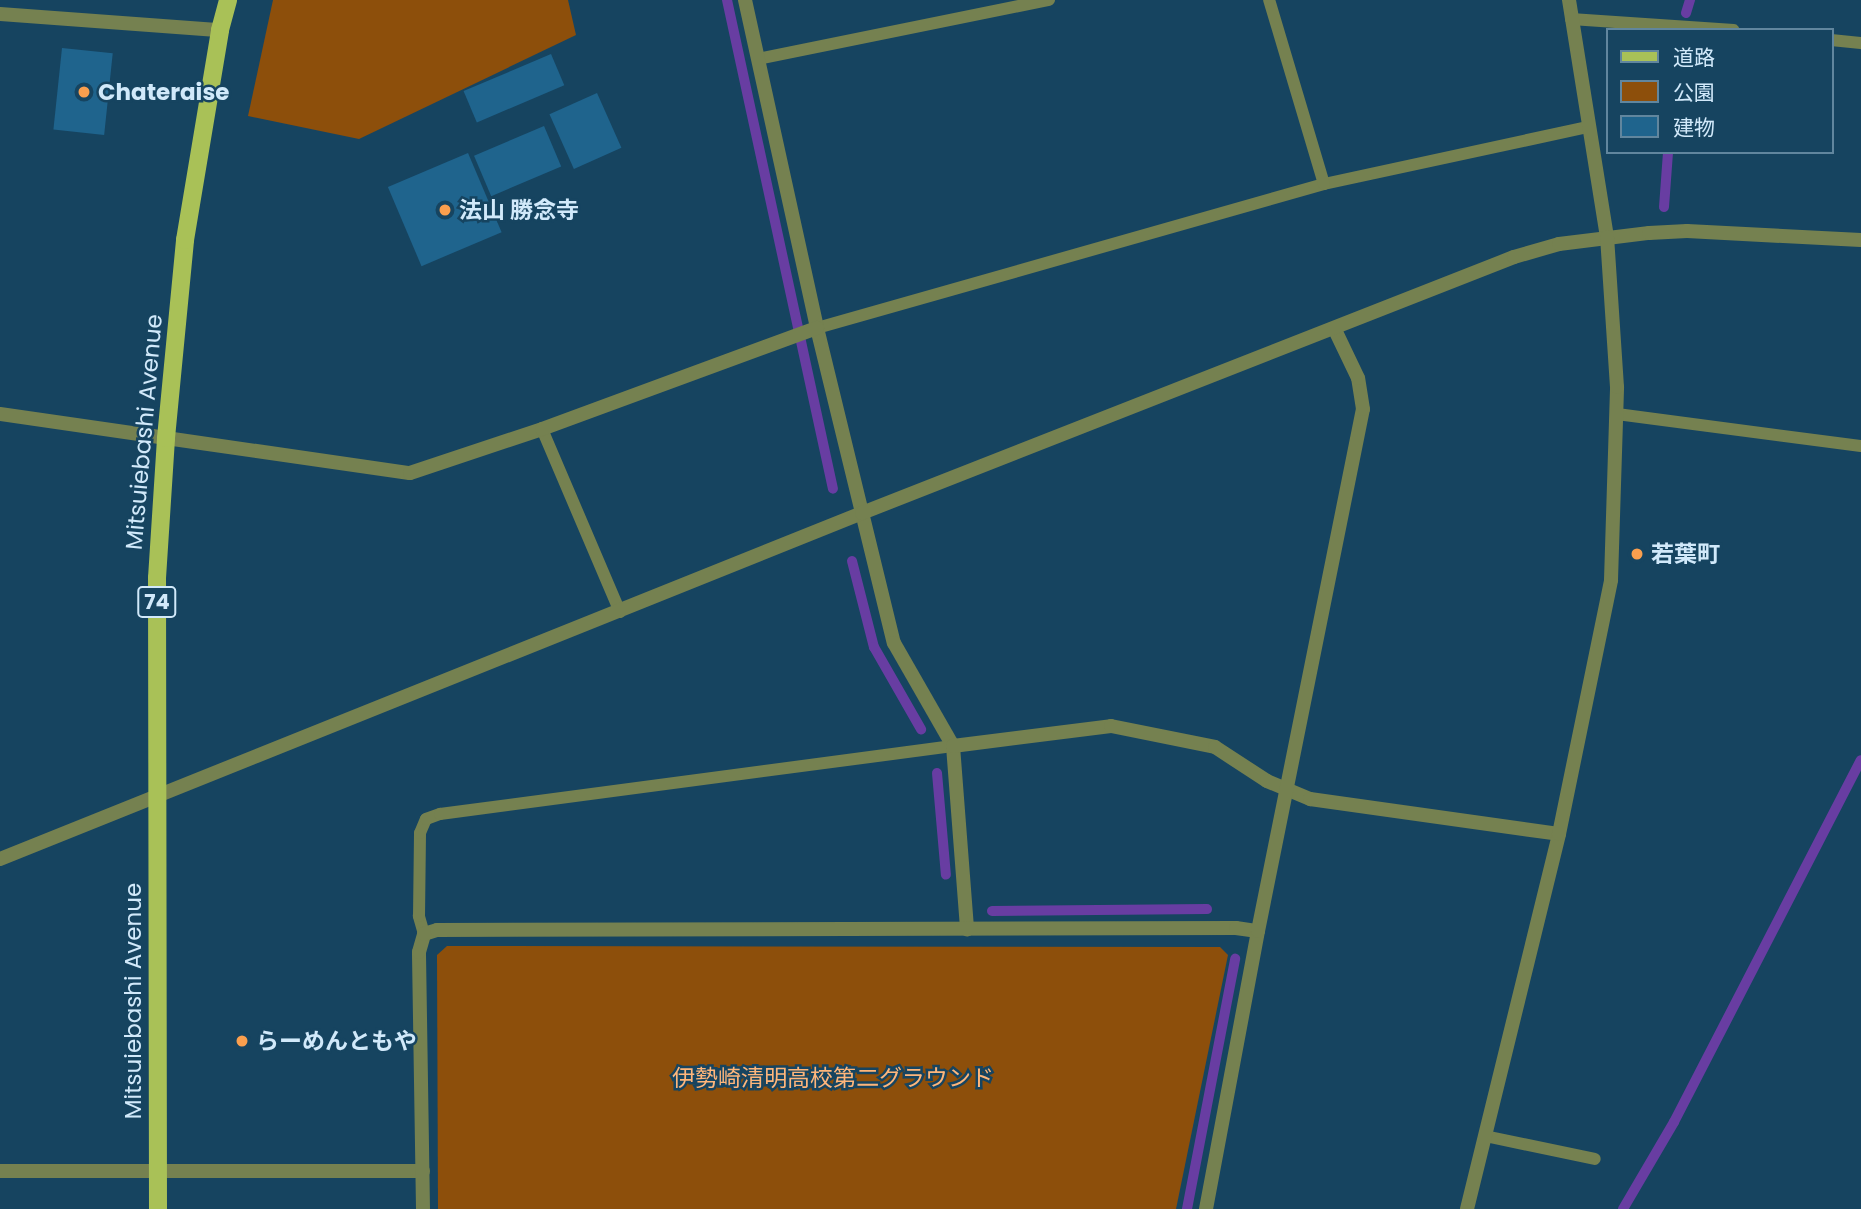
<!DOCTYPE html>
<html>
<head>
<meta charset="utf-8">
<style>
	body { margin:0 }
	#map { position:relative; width:1861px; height:1209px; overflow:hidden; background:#164460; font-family:Poppins,"Noto Sans JP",sans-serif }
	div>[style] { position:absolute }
	.green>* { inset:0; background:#8d4f0b }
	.stream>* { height:10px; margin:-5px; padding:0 5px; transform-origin:5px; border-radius:5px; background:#683da2 }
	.building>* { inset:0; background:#1f648d; transform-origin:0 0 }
	.service>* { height:12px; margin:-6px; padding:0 6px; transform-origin:6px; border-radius:6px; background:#758150 }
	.minor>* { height:14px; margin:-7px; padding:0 7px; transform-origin:7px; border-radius:7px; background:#758150 }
	.tertiary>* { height:14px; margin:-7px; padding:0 7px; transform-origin:7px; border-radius:7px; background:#758150 }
	.primary>* { height:18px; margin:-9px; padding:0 9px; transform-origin:9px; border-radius:9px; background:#a9c157 }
	.dots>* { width:19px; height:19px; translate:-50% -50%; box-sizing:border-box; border:4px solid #164460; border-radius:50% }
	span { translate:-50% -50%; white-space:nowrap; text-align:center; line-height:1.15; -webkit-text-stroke:5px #164460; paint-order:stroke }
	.shield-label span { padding:2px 5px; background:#164460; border:2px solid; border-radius:5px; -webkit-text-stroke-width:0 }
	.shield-label { font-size:21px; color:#d1e9fa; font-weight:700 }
	.poi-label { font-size:23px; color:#d1e9fa; font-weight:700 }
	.left { translate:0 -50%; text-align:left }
	.street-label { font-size:23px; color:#d1e9fa }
	.park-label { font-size:23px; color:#feb67b }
	.legend { position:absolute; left:1606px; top:28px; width:228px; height:126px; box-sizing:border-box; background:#164460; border:2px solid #61869e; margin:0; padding:9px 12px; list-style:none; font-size:21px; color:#d1e9fa }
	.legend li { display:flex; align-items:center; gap:14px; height:35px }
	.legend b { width:35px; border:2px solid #61869e }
</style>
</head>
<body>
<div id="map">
	<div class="green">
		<div style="clip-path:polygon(273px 0,568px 0,576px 35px,359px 139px,248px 116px)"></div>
		<div style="clip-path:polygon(447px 946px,1220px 947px,1228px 955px,1176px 1209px,438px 1209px,437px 955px)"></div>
	</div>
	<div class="stream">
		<div style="left:727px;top:0;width:500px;rotate:77.77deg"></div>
		<div style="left:1686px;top:13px;width:14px;rotate:-73deg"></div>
		<div style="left:1664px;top:207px;width:55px;rotate:-85.8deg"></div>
		<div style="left:852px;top:561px;width:89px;rotate:75.7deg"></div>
		<div style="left:874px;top:647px;width:95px;rotate:60.2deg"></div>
		<div style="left:937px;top:773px;width:102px;rotate:85deg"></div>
		<div style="left:992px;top:911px;width:215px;rotate:-0.5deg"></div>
		<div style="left:1187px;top:1209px;width:255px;rotate:-79.1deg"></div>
		<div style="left:1623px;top:1209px;width:101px;rotate:-59.6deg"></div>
		<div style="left:1674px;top:1122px;width:407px;rotate:-62.7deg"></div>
	</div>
	<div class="building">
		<div style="left:62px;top:48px;width:51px;height:82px;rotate:6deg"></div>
		<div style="left:551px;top:54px;width:34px;height:95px;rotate:67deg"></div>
		<div style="left:597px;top:93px;width:60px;height:52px;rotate:66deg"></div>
		<div style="left:544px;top:126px;width:44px;height:76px;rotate:67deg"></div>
		<div style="left:468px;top:153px;width:86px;height:87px;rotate:67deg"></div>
	</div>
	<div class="service">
		<div style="left:1571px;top:19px;width:163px;rotate:3.9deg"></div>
		<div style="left:1831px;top:40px;width:30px;rotate:6deg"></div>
		<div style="left:758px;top:59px;width:297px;rotate:-11.5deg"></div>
		<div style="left:1324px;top:184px;width:269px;rotate:-12.2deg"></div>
		<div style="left:817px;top:328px;width:527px;rotate:-15.86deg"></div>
		<div style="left:1324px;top:184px;width:192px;rotate:-106.6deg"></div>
		<div style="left:1617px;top:414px;width:246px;rotate:7.5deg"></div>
		<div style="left:542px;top:429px;width:199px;rotate:66.9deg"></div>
		<div style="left:424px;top:934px;width:19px;rotate:-106deg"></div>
		<div style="left:419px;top:916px;width:83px;rotate:-89.3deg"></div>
		<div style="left:420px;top:833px;width:15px;rotate:-67deg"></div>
		<div style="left:426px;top:819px;width:15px;rotate:-20deg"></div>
		<div style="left:440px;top:814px;width:517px;rotate:-7.55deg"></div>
		<div style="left:1485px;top:1136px;width:112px;rotate:11.8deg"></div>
	</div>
	<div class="minor">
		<div style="left:745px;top:0;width:336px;rotate:77.6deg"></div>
		<div style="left:817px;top:328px;width:324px;rotate:76.3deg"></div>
		<div style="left:894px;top:643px;width:119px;rotate:60.2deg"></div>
		<div style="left:953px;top:746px;width:184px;rotate:85.6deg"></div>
		<div style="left:1569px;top:0;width:240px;rotate:80.9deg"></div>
		<div style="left:0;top:14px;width:221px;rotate:4.2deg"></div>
		<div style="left:166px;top:438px;width:246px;rotate:8.2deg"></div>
		<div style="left:410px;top:473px;width:139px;rotate:-18.4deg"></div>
		<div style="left:542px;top:429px;width:293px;rotate:-20.2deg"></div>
		<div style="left:953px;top:746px;width:159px;rotate:-7.2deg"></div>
		<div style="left:1111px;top:726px;width:106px;rotate:11.4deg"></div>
		<div style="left:1215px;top:747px;width:62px;rotate:33.2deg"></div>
		<div style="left:1267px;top:781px;width:47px;rotate:22.7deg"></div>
		<div style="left:1310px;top:799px;width:251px;rotate:8deg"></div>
		<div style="left:0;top:1171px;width:423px"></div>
		<div style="left:423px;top:1209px;width:257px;rotate:-90.9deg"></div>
		<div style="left:419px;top:952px;width:19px;rotate:-74deg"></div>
		<div style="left:424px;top:934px;width:14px;rotate:-17deg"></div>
		<div style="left:437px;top:930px;width:799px;rotate:-0.14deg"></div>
		<div style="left:1236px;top:928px;width:22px;rotate:8deg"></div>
		<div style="left:1206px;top:1209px;width:283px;rotate:-79.4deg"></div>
		<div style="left:1258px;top:931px;width:532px;rotate:-78.63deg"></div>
		<div style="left:1363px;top:409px;width:31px;rotate:-99deg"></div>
		<div style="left:1358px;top:378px;width:55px;rotate:-115.6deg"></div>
	</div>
	<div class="tertiary">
		<div style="left:0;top:414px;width:168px;rotate:8.2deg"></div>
		<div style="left:0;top:859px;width:929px;rotate:-21.87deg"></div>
		<div style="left:862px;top:513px;width:700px;rotate:-21.44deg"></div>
		<div style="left:1514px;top:257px;width:47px;rotate:-16.1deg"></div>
		<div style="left:1559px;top:244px;width:91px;rotate:-7deg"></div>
		<div style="left:1649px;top:233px;width:38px;rotate:-3deg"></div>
		<div style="left:1687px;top:231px;width:174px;rotate:3deg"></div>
		<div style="left:1467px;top:1209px;width:386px;rotate:-76.2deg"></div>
		<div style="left:1559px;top:834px;width:259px;rotate:-78.4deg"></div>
		<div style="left:1611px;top:580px;width:193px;rotate:-88.2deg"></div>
		<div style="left:1617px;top:387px;width:150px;rotate:-93.8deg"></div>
	</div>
	<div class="primary">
		<div style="left:158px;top:1209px;width:631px;rotate:-90.09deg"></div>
		<div style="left:157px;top:578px;width:140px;rotate:-86.3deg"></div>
		<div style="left:166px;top:438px;width:199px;rotate:-84.5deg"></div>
		<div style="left:185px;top:240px;width:213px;rotate:-80.5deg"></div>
		<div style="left:220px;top:30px;width:31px;rotate:-75deg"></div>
	</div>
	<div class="dots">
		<div style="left:84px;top:92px;background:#fa9f4e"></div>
		<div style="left:445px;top:210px;background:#fa9f4e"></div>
		<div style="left:1637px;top:554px;background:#fa9f4e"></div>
		<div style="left:242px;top:1041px;background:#fa9f4e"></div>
	</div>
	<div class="shield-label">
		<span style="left:157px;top:602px">74</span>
	</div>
	<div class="poi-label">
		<span class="left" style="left:98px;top:92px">Chateraise</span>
		<span class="left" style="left:459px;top:210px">法山 勝念寺</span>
		<span class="left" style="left:1651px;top:554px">若葉町</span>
		<span class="left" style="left:256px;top:1041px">らーめんともや</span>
	</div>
	<div class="street-label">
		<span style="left:144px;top:432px;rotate:-85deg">Mitsuiebashi Avenue</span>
		<span style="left:133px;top:1001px;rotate:-90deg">Mitsuiebashi Avenue</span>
	</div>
	<div class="park-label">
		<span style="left:833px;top:1078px">伊勢崎清明高校第二グラウンド</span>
	</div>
	<ul class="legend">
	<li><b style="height:9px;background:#a9c157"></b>道路</li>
	<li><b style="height:19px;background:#8d4f0b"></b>公園</li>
	<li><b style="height:19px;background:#1f648d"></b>建物</li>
	</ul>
</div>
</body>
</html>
